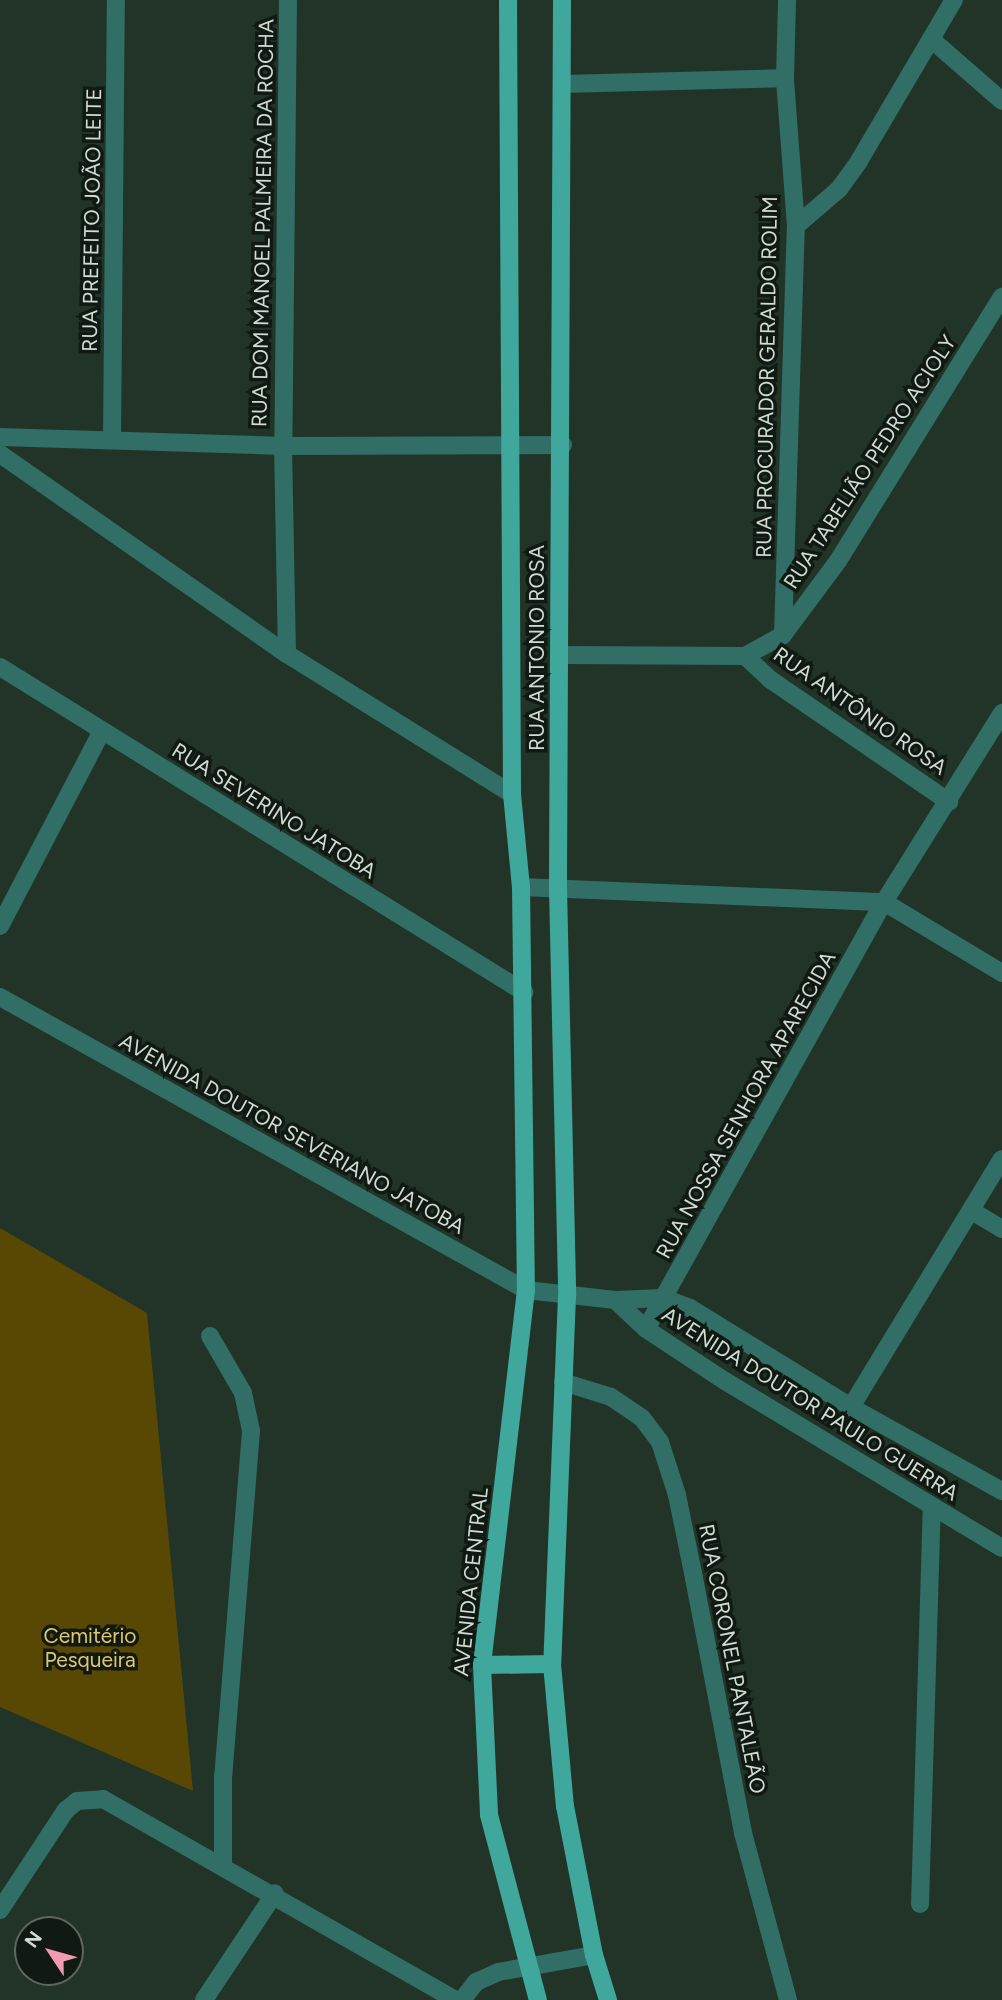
<!DOCTYPE html>
<html>
<head>
<meta charset="utf-8">
<style>
	body { margin:0 }
	#map { position:relative; width:1002px; height:2000px; overflow:hidden; background:#213427; font-family:Figtree,sans-serif }
	div>[style] { position:absolute }
	.green>* { inset:0; background:#594804 }
	.minor>* { height:18px; margin:-9px; padding:0 9px; transform-origin:9px; border-radius:9px; background:#316e66 }
	.major>* { height:18px; margin:-9px; padding:0 9px; transform-origin:9px; border-radius:9px; background:#3fa79b }
	span { translate:-50% -50%; white-space:nowrap; text-align:center; line-height:1.15; -webkit-text-stroke:7px #111913; paint-order:stroke }
	.street-label { font-size:21px; color:#d0dcd3 }
	.park-label { font-size:21px; color:#e0c66e }
	.north { position:absolute; left:14px; top:1916px; width:70px; height:70px; box-sizing:border-box; background:#111913; border:2px solid #5d6760; border-radius:50%; rotate:306deg; font-size:19px; font-weight:700; line-height:28px; text-align:center; color:#d0dcd3 }
	.north::after { content:''; display:block; margin:auto; width:24px; height:32px; background:#f19ab2; clip-path:polygon(50% 0,100% 100%,50% 72%,0 100%) }
</style>
</head>
<body>
<div id="map">
	<div class="green">
		<div style="clip-path:polygon(0 1228px,147px 1313px,193px 1791px,0 1707px)"></div>
	</div>
	<div class="minor">
		<div style="left:288px;top:0;width:446px;rotate:90.6deg"></div>
		<div style="left:283px;top:446px;width:208px;rotate:88.9deg"></div>
		<div style="left:287px;top:654px;width:265px;rotate:31.9deg"></div>
		<div style="left:931px;top:39px;width:94px;rotate:41.1deg"></div>
		<div style="left:563px;top:84px;width:222px;rotate:-1.5deg"></div>
		<div style="left:796px;top:226px;width:57px;rotate:-40.7deg"></div>
		<div style="left:839px;top:189px;width:34px;rotate:-54deg"></div>
		<div style="left:859px;top:161px;width:187px;rotate:-59.5deg"></div>
		<div style="left:0;top:437px;width:283px;rotate:1.8deg"></div>
		<div style="left:283px;top:446px;width:280px;rotate:-0.2deg"></div>
		<div style="left:112px;top:440px;width:440px;rotate:-89.5deg"></div>
		<div style="left:0;top:454px;width:350px;rotate:34.9deg"></div>
		<div style="left:783px;top:635px;width:409px;rotate:-88.2deg"></div>
		<div style="left:796px;top:226px;width:148px;rotate:-94.3deg"></div>
		<div style="left:785px;top:78px;width:78px;rotate:-88.5deg"></div>
		<div style="left:561px;top:655px;width:184px;rotate:0.3deg"></div>
		<div style="left:745px;top:656px;width:43px;rotate:-28.9deg"></div>
		<div style="left:783px;top:635px;width:92px;rotate:-53.4deg"></div>
		<div style="left:838px;top:561px;width:311px;rotate:-58.2deg"></div>
		<div style="left:745px;top:656px;width:35px;rotate:43deg"></div>
		<div style="left:771px;top:680px;width:216px;rotate:34.4deg"></div>
		<div style="left:0;top:667px;width:617px;rotate:31.81deg"></div>
		<div style="left:521px;top:887px;width:363px;rotate:2.4deg"></div>
		<div style="left:884px;top:902px;width:138px;rotate:31deg"></div>
		<div style="left:0;top:926px;width:220px;rotate:-62.4deg"></div>
		<div style="left:0;top:997px;width:602px;rotate:29.12deg"></div>
		<div style="left:526px;top:1290px;width:90px;rotate:6.4deg"></div>
		<div style="left:615px;top:1300px;width:48px;rotate:-2.4deg"></div>
		<div style="left:663px;top:1298px;width:29px;rotate:20deg"></div>
		<div style="left:690px;top:1308px;width:189px;rotate:31.6deg"></div>
		<div style="left:851px;top:1407px;width:173px;rotate:29.1deg"></div>
		<div style="left:972px;top:1211px;width:35px;rotate:31deg"></div>
		<div style="left:615px;top:1300px;width:42px;rotate:43.1deg"></div>
		<div style="left:646px;top:1329px;width:95px;rotate:33.4deg"></div>
		<div style="left:725px;top:1381px;width:323px;rotate:31.1deg"></div>
		<div style="left:646px;top:1329px;width:489px;rotate:-60.9deg"></div>
		<div style="left:884px;top:902px;width:223px;rotate:-58deg"></div>
		<div style="left:210px;top:1336px;width:66px;rotate:59.9deg"></div>
		<div style="left:243px;top:1393px;width:39px;rotate:78deg"></div>
		<div style="left:251px;top:1431px;width:346px;rotate:94.6deg"></div>
		<div style="left:223px;top:1776px;width:87px;rotate:90deg"></div>
		<div style="left:563px;top:1382px;width:50px;rotate:17.4deg"></div>
		<div style="left:611px;top:1397px;width:37px;rotate:34deg"></div>
		<div style="left:642px;top:1418px;width:30px;rotate:53deg"></div>
		<div style="left:660px;top:1442px;width:56px;rotate:72.2deg"></div>
		<div style="left:677px;top:1495px;width:85px;rotate:78.4deg"></div>
		<div style="left:694px;top:1578px;width:260px;rotate:79.1deg"></div>
		<div style="left:743px;top:1833px;width:173px;rotate:74.9deg"></div>
		<div style="left:851px;top:1407px;width:290px;rotate:-58.7deg"></div>
		<div style="left:920px;top:1904px;width:397px;rotate:-88.3deg"></div>
		<div style="left:0;top:1910px;width:120px;rotate:-56.6deg"></div>
		<div style="left:66px;top:1810px;width:14px;rotate:-39deg"></div>
		<div style="left:77px;top:1801px;width:26px;rotate:-4deg"></div>
		<div style="left:103px;top:1799px;width:406px;rotate:29.7deg"></div>
		<div style="left:204px;top:2000px;width:128px;rotate:-56.4deg"></div>
		<div style="left:462px;top:2000px;width:23px;rotate:-52deg"></div>
		<div style="left:476px;top:1982px;width:24px;rotate:-24deg"></div>
		<div style="left:498px;top:1972px;width:97px;rotate:-10deg"></div>
	</div>
	<div class="major">
		<div style="left:508px;top:0;width:794px;rotate:89.71deg"></div>
		<div style="left:512px;top:794px;width:93px;rotate:84.5deg"></div>
		<div style="left:521px;top:887px;width:403px;rotate:89.3deg"></div>
		<div style="left:526px;top:1290px;width:378px;rotate:96.7deg"></div>
		<div style="left:482px;top:1665px;width:150px;rotate:87.3deg"></div>
		<div style="left:489px;top:1815px;width:191px;rotate:75.2deg"></div>
		<div style="left:562px;top:0;width:888px;rotate:90.26deg"></div>
		<div style="left:558px;top:888px;width:408px;rotate:88.7deg"></div>
		<div style="left:567px;top:1296px;width:368px;rotate:92.3deg"></div>
		<div style="left:552px;top:1664px;width:143px;rotate:84.8deg"></div>
		<div style="left:565px;top:1806px;width:152px;rotate:79deg"></div>
		<div style="left:594px;top:1955px;width:47px;rotate:72.7deg"></div>
		<div style="left:482px;top:1665px;width:70px;rotate:-0.8deg"></div>
	</div>
	<div class="street-label">
		<span style="left:92px;top:220px;rotate:-89deg">RUA PREFEITO JOÃO LEITE</span>
		<span style="left:263px;top:223px;rotate:-89deg">RUA DOM MANOEL PALMEIRA DA ROCHA</span>
		<span style="left:767px;top:377px;rotate:-89deg">RUA PROCURADOR GERALDO ROLIM</span>
		<span style="left:870px;top:462px;rotate:-57deg">RUA TABELIÃO PEDRO ACIOLY</span>
		<span style="left:537px;top:648px;rotate:-90deg">RUA ANTONIO ROSA</span>
		<span style="left:860px;top:711px;rotate:35deg">RUA ANTÔNIO ROSA</span>
		<span style="left:274px;top:811px;rotate:32deg">RUA SEVERINO JATOBA</span>
		<span style="left:746px;top:1105px;rotate:-61deg">RUA NOSSA SENHORA APARECIDA</span>
		<span style="left:292px;top:1134px;rotate:29deg">AVENIDA DOUTOR SEVERIANO JATOBA</span>
		<span style="left:810px;top:1404px;rotate:32deg">AVENIDA DOUTOR PAULO GUERRA</span>
		<span style="left:471px;top:1582px;rotate:-84deg">AVENIDA CENTRAL</span>
		<span style="left:732px;top:1659px;rotate:79deg">RUA CORONEL PANTALEÃO</span>
	</div>
	<div class="park-label">
		<span style="left:90px;top:1648px">Cemitério<br>Pesqueira</span>
	</div>
	<div class="north">N</div>
</div>
</body>
</html>
